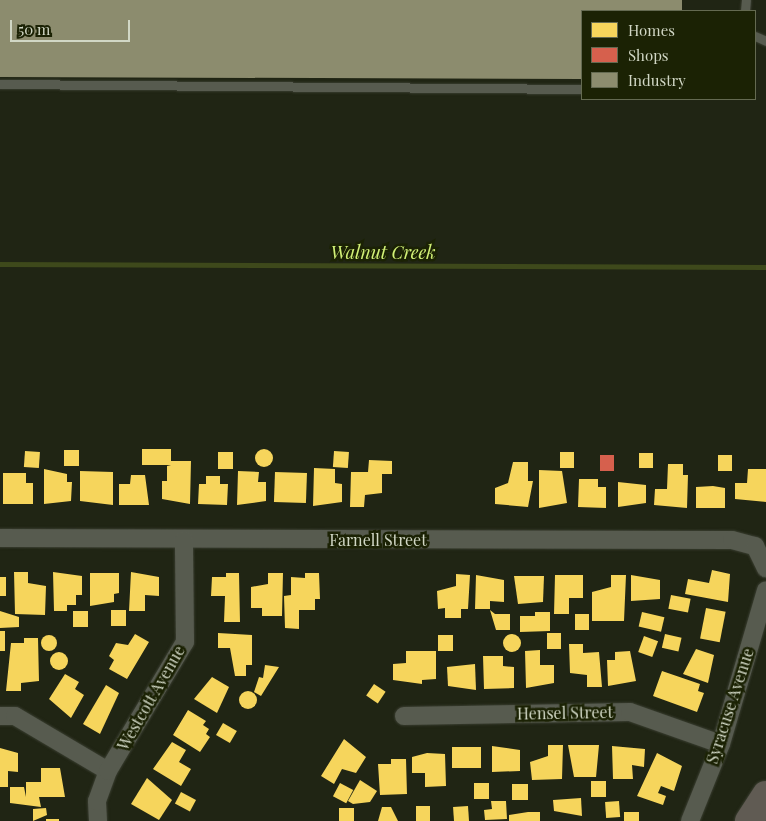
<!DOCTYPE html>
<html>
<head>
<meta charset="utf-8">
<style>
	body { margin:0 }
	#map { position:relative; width:766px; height:821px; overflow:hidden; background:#202514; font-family:"Playfair Display",serif }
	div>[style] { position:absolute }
	.homes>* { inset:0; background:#f6d55c; transform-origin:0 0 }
	.round { border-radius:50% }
	.shops>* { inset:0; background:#d6604d; transform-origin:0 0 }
	.industry>* { inset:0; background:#8c8c6e }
	.stream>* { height:5px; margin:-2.5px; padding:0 2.5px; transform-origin:2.5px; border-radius:2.5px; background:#3e491b }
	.roads { filter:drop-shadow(0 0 1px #3a3e31) drop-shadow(0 0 1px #3a3e31) }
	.service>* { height:9px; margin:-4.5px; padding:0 4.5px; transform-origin:4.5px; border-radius:4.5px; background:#575b4f }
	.minor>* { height:18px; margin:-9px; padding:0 9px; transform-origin:9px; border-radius:9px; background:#575b4f }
	.motorway>* { height:28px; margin:-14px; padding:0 14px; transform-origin:14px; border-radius:14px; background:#605b53 }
	span { translate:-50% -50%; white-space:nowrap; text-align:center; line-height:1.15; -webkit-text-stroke:5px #1b2204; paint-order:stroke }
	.street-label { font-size:16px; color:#d1d7c5 }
	.water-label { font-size:18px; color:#d2f177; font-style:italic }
	.legend { position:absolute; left:581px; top:10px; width:175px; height:90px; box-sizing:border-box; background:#1b2204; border:1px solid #646a51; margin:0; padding:6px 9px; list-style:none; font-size:15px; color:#d1d7c5 }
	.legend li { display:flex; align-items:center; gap:10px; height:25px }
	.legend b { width:25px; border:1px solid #646a51 }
	.scale { position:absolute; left:10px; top:20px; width:120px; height:22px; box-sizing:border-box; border:2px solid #d1d7c5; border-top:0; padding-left:6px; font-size:15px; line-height:18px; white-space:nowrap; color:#d1d7c5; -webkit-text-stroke:4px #1b2204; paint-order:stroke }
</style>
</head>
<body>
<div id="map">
	<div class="homes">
		<div class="round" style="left:255px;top:449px;width:18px;height:18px"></div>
		<div style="clip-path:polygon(142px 449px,171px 449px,171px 461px,191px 461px,190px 504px,162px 499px,162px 481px,167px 481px,167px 466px,171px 465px,142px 465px)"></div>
		<div style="left:64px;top:450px;width:15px;height:16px"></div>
		<div style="left:25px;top:451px;width:15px;height:16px;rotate:4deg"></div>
		<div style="left:334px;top:451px;width:15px;height:16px;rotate:4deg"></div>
		<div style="left:218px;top:452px;width:15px;height:17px"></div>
		<div style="left:560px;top:452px;width:14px;height:16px"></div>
		<div style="left:639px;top:453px;width:14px;height:15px"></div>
		<div style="left:718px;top:455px;width:14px;height:16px"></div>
		<div style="clip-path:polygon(369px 460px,392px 461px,392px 474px,382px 474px,382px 493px,365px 495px,364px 507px,350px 507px,351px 472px,368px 472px)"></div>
		<div style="clip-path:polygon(513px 462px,528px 462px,528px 481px,533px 481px,528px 507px,495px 504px,495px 488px,508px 483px)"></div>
		<div style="clip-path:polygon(668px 464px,683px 464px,683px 475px,688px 475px,687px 508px,654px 505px,655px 489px,667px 489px)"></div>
		<div style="clip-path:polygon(314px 468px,335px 469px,335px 483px,342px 484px,342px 502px,313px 506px)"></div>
		<div style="clip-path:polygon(44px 469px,67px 474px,67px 482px,72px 482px,71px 501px,44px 504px)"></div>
		<div style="clip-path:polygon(748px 469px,766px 469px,766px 502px,735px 499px,735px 483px,747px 483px)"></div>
		<div style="clip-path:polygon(539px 470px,562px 471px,567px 503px,539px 508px)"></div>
		<div style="clip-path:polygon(80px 471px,113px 472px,113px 505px,80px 501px)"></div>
		<div style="clip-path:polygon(238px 471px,259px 472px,258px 482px,266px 482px,266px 501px,237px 505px)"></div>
		<div style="left:275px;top:472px;width:32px;height:30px;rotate:2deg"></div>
		<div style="clip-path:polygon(3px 473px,26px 473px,26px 483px,33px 483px,33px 504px,3px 504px)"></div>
		<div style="clip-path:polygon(131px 475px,145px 475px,149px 505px,119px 505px,119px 484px,130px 484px)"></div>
		<div style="clip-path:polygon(206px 476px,220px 476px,220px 484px,228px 484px,227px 505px,198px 504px,199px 484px,206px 484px)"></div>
		<div style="clip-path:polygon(579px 479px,598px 479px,598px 487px,606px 487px,606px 508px,578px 507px)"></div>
		<div style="clip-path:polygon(618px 482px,646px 485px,646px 503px,618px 507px)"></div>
		<div style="clip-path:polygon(713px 486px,725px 488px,725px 508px,696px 508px,696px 487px)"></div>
		<div style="clip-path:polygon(712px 570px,730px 574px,728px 602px,685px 594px,688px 579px,709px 583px)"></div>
		<div style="clip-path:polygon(14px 572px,28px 572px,28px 583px,46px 586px,45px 615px,15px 614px)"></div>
		<div style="clip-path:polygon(53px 572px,82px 576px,82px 595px,76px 595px,76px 605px,67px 605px,67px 611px,54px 611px)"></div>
		<div style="clip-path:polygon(131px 572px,159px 577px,159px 596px,145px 595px,145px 611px,129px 611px)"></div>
		<div style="clip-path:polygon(90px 573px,119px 573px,119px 593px,114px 594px,114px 602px,90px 606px)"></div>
		<div style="clip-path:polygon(226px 573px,239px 573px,240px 622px,224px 622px,225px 596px,211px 596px,212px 577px,226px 577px)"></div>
		<div style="clip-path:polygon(268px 573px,283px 573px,282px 616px,262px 616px,262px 608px,251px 608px,251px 587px,268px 584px)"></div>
		<div style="clip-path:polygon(305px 573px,319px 573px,320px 599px,315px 599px,315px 610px,299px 610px,299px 629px,285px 628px,284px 596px,291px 595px,291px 577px,305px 578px)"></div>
		<div style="clip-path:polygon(456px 574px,470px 575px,468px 609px,461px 609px,461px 618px,445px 618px,445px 608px,438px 609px,437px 591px,456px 586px)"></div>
		<div style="clip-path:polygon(476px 575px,504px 580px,504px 602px,490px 601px,490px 609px,475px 609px)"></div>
		<div style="clip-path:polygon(555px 575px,583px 575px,583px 598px,569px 598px,569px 614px,554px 614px)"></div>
		<div style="clip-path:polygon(611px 575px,626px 575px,624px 621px,592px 621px,592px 592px,611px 587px)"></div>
		<div style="clip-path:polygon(631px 575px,660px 580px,660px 599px,631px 601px)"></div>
		<div style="clip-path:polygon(514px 576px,544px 576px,543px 602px,518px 604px)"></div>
		<div style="left:0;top:577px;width:6px;height:19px"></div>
		<div style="left:671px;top:595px;width:20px;height:14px;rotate:11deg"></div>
		<div style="left:706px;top:608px;width:20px;height:31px;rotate:11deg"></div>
		<div style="left:111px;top:610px;width:15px;height:16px"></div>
		<div style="clip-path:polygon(490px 610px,495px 614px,510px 614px,510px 630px,496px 630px)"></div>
		<div style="clip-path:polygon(0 611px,19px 617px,19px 627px,0 628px)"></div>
		<div style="left:73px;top:611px;width:15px;height:16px"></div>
		<div style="clip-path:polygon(535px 612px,550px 612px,550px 631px,520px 632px,520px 616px,535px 616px)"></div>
		<div style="left:642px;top:612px;width:23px;height:15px;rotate:13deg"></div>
		<div style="left:575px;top:614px;width:14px;height:16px"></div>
		<div style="left:0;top:631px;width:5px;height:20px"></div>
		<div style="clip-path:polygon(218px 633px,252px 635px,252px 665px,246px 665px,246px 676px,235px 676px,230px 648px,218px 648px)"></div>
		<div style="left:547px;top:633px;width:14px;height:16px"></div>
		<div style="clip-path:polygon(135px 634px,149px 642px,127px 679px,109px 669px,114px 660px,109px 656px,116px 643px,128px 645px)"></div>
		<div style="left:665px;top:634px;width:17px;height:14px;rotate:13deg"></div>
		<div class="round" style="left:503px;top:634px;width:18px;height:18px"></div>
		<div class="round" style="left:41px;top:635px;width:16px;height:16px"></div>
		<div style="left:438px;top:635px;width:15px;height:16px"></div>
		<div style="left:644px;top:636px;width:15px;height:17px;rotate:20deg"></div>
		<div style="clip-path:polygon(24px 638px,38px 638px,39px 681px,21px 683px,21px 691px,6px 691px,11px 643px,24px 643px)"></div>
		<div style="clip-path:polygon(569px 644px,583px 644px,583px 653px,599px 652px,602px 687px,587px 687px,587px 675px,570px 673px)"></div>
		<div style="clip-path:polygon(696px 649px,714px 655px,708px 683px,683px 674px)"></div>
		<div style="clip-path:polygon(540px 650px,540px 665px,554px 665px,554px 683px,526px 688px,525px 651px)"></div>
		<div style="clip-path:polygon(406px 651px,436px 651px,436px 679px,422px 680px,422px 684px,393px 680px,393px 664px,406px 663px)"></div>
		<div style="clip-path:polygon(630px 651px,636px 681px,608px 686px,607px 660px,615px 660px,615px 652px)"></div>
		<div class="round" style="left:50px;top:652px;width:18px;height:18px"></div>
		<div style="clip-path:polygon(483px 656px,503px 656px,503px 666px,514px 667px,514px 688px,484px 689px)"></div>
		<div style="clip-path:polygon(475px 664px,476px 690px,448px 686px,447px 667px)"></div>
		<div style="clip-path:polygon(265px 665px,279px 667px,261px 696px,254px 692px,259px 677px,263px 678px)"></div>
		<div style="clip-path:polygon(662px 671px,700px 684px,698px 691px,704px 693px,697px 712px,653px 696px)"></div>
		<div style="clip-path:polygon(65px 674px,79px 682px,75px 689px,84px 695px,71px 718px,49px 699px)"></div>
		<div style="clip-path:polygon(212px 677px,229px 687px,217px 713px,194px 699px)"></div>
		<div style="left:374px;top:684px;width:14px;height:14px;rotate:34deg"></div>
		<div style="clip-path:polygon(106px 685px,119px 693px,100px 734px,83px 724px)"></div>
		<div class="round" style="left:239px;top:691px;width:18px;height:18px"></div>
		<div style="clip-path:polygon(188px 710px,206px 721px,203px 725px,209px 729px,206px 734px,210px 737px,200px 752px,173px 735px)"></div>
		<div style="left:223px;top:723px;width:16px;height:14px;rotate:30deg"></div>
		<div style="clip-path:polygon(344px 739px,366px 757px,356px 773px,342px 769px,334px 784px,321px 776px)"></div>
		<div style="clip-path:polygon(172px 742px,186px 750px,179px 762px,191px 769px,181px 786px,153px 769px)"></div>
		<div style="clip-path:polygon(548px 745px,563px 745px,562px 779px,532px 780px,530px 762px,548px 756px)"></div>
		<div style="clip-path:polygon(568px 745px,599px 745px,596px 777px,574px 777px)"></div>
		<div style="clip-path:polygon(492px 746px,520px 750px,520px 771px,492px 772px)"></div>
		<div style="clip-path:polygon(612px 746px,645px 749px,644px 767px,632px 765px,633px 779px,613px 779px)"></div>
		<div style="left:452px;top:747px;width:29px;height:21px"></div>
		<div style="clip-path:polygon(0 748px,18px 753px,18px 772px,8px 771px,8px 787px,0 787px)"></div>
		<div style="clip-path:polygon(427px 753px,445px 754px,446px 786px,425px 787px,425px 773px,412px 773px,412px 757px)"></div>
		<div style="clip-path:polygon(657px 753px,682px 766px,674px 791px,661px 786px,658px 793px,666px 796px,663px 805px,637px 796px)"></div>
		<div style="clip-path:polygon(391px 759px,406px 759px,407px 794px,380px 795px,378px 764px,391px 764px)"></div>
		<div style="clip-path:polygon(41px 768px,60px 768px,65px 797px,39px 797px,41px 807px,10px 803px,10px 787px,24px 787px,26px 797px,26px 782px,41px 782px)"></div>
		<div style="clip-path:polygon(147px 778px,172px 800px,159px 820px,131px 804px)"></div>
		<div style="clip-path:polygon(360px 780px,377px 791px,370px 802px,353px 804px,348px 801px)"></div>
		<div style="left:591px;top:781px;width:15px;height:16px"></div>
		<div style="left:340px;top:783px;width:15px;height:15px;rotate:28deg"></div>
		<div style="left:474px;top:783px;width:15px;height:16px"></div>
		<div style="left:512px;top:784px;width:16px;height:16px"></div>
		<div style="left:181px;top:792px;width:17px;height:13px;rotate:28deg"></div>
		<div style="clip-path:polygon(581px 798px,582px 816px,554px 811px,553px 800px)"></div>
		<div style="clip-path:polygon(491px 801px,506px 801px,507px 819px,485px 820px,484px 810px,492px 809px)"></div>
		<div style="left:619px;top:801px;width:16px;height:14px;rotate:86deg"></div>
		<div style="left:416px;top:806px;width:14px;height:15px"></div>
		<div style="left:468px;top:806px;width:15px;height:15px;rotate:86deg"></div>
		<div style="clip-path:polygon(382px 807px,391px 807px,398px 821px,378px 821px)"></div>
		<div style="clip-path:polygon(46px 808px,47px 815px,33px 821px,33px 809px)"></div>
		<div style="left:339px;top:808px;width:15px;height:13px"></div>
		<div style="clip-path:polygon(528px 812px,540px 812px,540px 821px,509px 821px,509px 815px)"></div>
		<div style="left:639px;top:812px;width:9px;height:15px;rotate:90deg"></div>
		<div style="left:46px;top:819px;width:13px;height:2px"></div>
	</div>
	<div class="shops">
		<div style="left:600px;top:455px;width:14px;height:16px"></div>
	</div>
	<div class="industry">
		<div style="clip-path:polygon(0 0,682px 0,682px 11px,582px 11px,582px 79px,0 77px)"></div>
	</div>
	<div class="stream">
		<div style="left:0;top:264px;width:766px;rotate:0.22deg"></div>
	</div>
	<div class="roads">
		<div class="service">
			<div style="left:745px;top:11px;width:11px;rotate:-85deg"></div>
			<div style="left:755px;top:36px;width:12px;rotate:24deg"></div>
			<div style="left:0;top:84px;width:582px;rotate:0.49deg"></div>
		</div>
		<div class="minor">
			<div style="left:0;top:538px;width:732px;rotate:0.16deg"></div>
			<div style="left:732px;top:540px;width:24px;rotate:15deg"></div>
			<div style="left:755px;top:546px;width:25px;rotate:64deg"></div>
			<div style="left:0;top:716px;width:15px"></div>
			<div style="left:15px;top:716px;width:108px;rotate:30.6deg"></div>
			<div style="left:404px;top:716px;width:226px;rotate:-1deg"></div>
			<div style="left:630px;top:712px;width:96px;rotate:19.4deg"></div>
			<div style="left:98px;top:821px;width:20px;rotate:-93deg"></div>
			<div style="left:97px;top:801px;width:32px;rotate:-70deg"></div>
			<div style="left:108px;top:771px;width:150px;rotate:-59.2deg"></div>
			<div style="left:185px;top:642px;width:102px;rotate:-90.6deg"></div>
			<div style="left:690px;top:821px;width:83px;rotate:-68.1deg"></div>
			<div style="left:721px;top:744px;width:160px;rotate:-73.7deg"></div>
		</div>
		<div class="motorway">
			<div style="left:749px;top:821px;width:31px;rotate:-57deg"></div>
		</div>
	</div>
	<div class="street-label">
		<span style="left:378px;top:540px">Farnell Street</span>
		<span style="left:151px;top:698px;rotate:-60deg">Westcott Avenue</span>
		<span style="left:730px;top:706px;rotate:-72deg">Syracuse Avenue</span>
		<span style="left:565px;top:713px;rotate:-1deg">Hensel Street</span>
	</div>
	<div class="water-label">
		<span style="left:383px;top:252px">Walnut Creek</span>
	</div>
	<ul class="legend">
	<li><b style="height:14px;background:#f6d55c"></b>Homes</li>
	<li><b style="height:14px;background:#d6604d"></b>Shops</li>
	<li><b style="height:14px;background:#8c8c6e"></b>Industry</li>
	</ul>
	<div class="scale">50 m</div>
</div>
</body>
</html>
